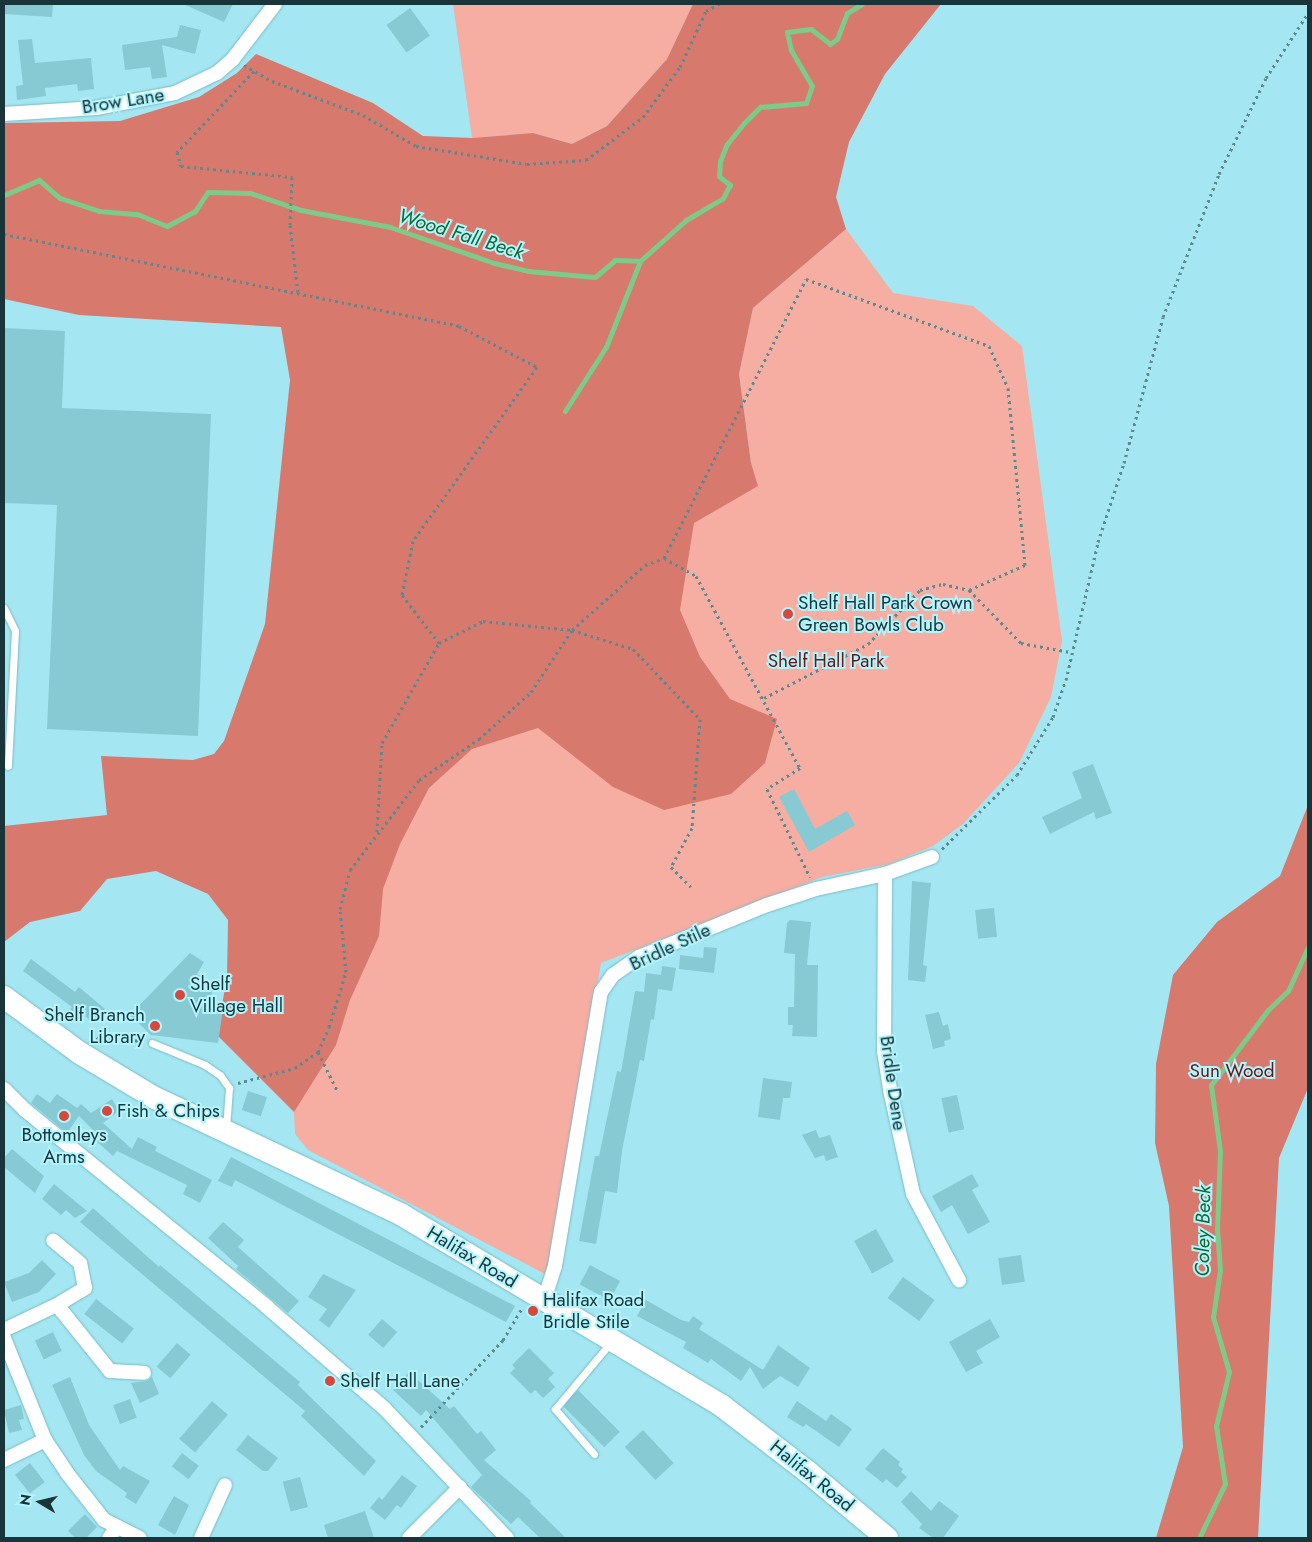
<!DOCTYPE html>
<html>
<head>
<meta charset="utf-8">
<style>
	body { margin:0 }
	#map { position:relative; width:1312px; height:1542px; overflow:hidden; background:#a4e7f2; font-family:Jost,sans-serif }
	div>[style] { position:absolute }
	.green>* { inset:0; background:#f6ada2 }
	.forest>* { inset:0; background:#d7796d }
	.stream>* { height:5px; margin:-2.5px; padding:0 2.5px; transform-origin:2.5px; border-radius:2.5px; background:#7eca89 }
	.building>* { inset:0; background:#87cad4; transform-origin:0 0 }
	.path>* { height:3px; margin-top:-1.5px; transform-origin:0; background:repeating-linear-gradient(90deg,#5a8990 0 2.5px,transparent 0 6.5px) }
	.roads { filter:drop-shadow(0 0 1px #7abcc6) drop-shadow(0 0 1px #7abcc6) }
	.service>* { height:7px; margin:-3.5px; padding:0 3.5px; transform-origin:3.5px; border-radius:3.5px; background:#fff }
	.minor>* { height:14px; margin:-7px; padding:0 7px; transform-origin:7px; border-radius:7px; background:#fff }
	.trunk>* { height:22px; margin:-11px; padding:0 11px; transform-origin:11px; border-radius:11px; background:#fff }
	.dots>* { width:14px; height:14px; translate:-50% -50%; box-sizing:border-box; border:2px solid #b1f5ff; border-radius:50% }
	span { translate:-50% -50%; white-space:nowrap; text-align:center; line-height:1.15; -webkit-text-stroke:4px #b1f5ff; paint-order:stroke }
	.street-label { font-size:19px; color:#193539 }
	.poi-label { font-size:19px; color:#193539 }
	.left { translate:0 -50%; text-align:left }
	.right { translate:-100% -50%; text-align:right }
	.park-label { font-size:19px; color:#6b1612 }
	.water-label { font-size:20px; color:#17682d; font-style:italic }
	.frame { position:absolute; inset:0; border:5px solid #193539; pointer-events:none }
	.north { position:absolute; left:15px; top:1477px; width:50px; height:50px; -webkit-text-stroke:4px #b1f5ff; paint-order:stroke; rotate:279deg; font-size:14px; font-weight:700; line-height:20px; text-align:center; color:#193539 }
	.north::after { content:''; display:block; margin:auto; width:18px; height:22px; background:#193539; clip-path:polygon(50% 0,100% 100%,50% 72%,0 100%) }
</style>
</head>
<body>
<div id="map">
	<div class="green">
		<div style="clip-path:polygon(453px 4px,693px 4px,667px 59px,607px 126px,572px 144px,533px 133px,472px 138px)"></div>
		<div style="clip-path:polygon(846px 229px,893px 293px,973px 306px,1022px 346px,1062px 641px,1051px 697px,1019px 763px,963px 824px,933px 846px,889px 864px,822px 877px,601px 963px,547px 1275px,308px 1150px,295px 1134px,294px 1112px,360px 779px,751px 463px,739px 374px,753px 308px)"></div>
	</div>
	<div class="forest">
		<div style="clip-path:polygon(693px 4px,941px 4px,885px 74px,849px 142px,836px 197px,846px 229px,753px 308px,739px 374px,751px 463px,758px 486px,694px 523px,680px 610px,700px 657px,730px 699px,777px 719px,765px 763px,731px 794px,664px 810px,613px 787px,538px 728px,472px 749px,429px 788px,400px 844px,383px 889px,379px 936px,350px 1000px,336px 1045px,294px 1112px,217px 1035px,227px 976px,228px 920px,208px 894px,156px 871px,107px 879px,80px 911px,30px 922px,4px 942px,4px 826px,107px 815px,101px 756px,193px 760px,214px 754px,224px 741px,265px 624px,290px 380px,281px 327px,79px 315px,4px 299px,4px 123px,120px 121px,199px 97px,237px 73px,256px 54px,373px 103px,423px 136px,472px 138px,533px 133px,572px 144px,607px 126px,667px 59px)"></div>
		<div style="clip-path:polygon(1308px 805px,1308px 1088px,1279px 1158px,1258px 1538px,1156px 1538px,1183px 1447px,1169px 1206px,1155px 1143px,1156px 1064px,1173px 975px,1217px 922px,1280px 876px)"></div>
	</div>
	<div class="stream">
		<div style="left:4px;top:195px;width:38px;rotate:-23deg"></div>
		<div style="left:39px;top:180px;width:28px;rotate:41deg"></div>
		<div style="left:60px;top:198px;width:41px;rotate:18.4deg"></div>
		<div style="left:99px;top:211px;width:38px;rotate:5deg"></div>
		<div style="left:137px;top:214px;width:32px;rotate:22deg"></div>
		<div style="left:167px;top:226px;width:32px;rotate:-28deg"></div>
		<div style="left:195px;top:211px;width:23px;rotate:-56deg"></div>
		<div style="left:208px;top:192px;width:42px;rotate:1.4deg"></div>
		<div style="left:250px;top:193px;width:54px;rotate:18.4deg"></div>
		<div style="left:301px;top:210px;width:91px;rotate:10.8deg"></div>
		<div style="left:390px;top:227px;width:110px;rotate:19.1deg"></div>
		<div style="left:494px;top:263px;width:35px;rotate:13deg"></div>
		<div style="left:528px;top:271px;width:67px;rotate:5.1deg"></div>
		<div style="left:595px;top:277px;width:26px;rotate:-40deg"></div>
		<div style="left:615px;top:260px;width:25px;rotate:2deg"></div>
		<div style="left:640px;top:261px;width:62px;rotate:-41.7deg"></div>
		<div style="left:686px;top:220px;width:43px;rotate:-30.7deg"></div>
		<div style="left:723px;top:198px;width:15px;rotate:-62deg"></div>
		<div style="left:730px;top:185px;width:14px;rotate:-141deg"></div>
		<div style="left:719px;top:176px;width:15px;rotate:-86deg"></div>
		<div style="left:720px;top:161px;width:18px;rotate:-68deg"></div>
		<div style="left:727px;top:144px;width:27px;rotate:-51deg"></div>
		<div style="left:744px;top:123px;width:23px;rotate:-45deg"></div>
		<div style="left:760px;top:107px;width:46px;rotate:-5deg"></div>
		<div style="left:806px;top:103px;width:18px;rotate:-71deg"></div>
		<div style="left:812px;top:86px;width:42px;rotate:-120.3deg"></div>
		<div style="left:791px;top:50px;width:18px;rotate:-103deg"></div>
		<div style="left:787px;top:32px;width:24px;rotate:-7deg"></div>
		<div style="left:811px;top:29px;width:24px;rotate:38deg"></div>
		<div style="left:830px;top:44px;width:9px;rotate:-36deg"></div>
		<div style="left:837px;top:39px;width:28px;rotate:-69deg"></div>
		<div style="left:847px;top:13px;width:17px;rotate:-31deg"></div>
		<div style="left:565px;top:411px;width:76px;rotate:-57.4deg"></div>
		<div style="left:606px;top:347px;width:92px;rotate:-68.4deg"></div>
		<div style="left:1199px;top:1538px;width:60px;rotate:-64.3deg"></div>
		<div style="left:1225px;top:1484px;width:59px;rotate:-98.8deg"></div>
		<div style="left:1216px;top:1426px;width:56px;rotate:-76.5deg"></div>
		<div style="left:1229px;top:1372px;width:57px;rotate:-106.2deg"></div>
		<div style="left:1213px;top:1317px;width:48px;rotate:-81.5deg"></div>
		<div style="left:1220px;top:1270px;width:41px;rotate:-94.2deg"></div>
		<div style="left:1217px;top:1229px;width:78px;rotate:-87.8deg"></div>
		<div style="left:1220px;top:1151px;width:67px;rotate:-97.8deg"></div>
		<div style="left:1211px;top:1085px;width:94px;rotate:-52.8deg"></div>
		<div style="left:1268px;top:1010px;width:28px;rotate:-44deg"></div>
		<div style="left:1288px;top:991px;width:48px;rotate:-65.6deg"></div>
	</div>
	<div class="building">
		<div style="clip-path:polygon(4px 4px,53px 4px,52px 17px,4px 14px)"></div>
		<div style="clip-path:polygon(183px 4px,233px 4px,224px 22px)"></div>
		<div style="left:410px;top:8px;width:34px;height:29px;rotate:54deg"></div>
		<div style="clip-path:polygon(180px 25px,201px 30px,195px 54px,162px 45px,167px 77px,152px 79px,150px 67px,125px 70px,122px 45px,177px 37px)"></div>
		<div style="clip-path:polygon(32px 39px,35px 63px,91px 58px,94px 89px,78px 91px,77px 84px,45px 88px,46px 96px,17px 100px,16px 86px,23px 85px,18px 40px)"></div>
		<div style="clip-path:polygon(4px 328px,65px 331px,62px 408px,211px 414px,198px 736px,47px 729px,57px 505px,4px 503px)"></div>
		<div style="clip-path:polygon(1093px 764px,1112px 813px,1096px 819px,1094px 812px,1050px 834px,1042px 817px,1082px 798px,1072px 772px)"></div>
		<div style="clip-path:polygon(794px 789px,815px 829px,847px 811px,855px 825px,809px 852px,779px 797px)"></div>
		<div style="clip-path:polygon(912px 881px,931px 883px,923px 965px,927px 966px,925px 982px,908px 980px)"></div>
		<div style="left:994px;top:908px;width:29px;height:19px;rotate:84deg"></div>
		<div style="clip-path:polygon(790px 920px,811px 922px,807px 965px,818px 965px,817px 1037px,792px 1036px,793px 1025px,788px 1025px,788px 1007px,794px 1007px,795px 954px,784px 953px,787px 923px)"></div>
		<div style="clip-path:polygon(704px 947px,717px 948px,714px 973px,679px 969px,680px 955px,703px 958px)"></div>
		<div style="clip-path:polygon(190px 953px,204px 962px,197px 974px,213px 984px,210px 1007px,223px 1009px,218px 1043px,151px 1035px,130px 1015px)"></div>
		<div style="clip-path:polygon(31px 959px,75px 992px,79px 987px,105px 1009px,93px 1023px,84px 1015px,78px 1022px,67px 1013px,72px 1007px,23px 971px)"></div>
		<div style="clip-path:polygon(662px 966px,676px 968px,672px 991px,658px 989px,654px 1020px,651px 1019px,644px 1061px,640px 1060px,622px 1151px,617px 1193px,605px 1191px,596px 1244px,579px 1241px,595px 1156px,599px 1156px,617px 1071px,621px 1072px,635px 991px,644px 992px,646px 973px,661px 975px)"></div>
		<div style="clip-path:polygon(939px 1012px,943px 1026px,948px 1024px,951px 1039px,944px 1041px,945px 1046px,933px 1049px,925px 1015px)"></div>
		<div style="clip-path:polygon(763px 1078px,792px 1082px,790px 1098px,783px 1098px,780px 1120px,758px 1117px)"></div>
		<div style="left:248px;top:1091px;width:20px;height:20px;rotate:18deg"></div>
		<div style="clip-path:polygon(37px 1094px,50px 1103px,57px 1094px,77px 1108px,81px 1104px,91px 1113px,112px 1099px,119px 1111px,103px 1123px,132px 1149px,138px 1137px,157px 1147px,155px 1151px,212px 1180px,200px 1203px,183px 1194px,187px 1185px,117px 1151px,113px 1156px,94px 1139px,98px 1135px,79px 1116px,67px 1133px,31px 1103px)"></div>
		<div style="left:957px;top:1095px;width:35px;height:16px;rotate:78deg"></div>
		<div style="clip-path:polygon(816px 1130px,819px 1138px,830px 1135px,838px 1157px,826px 1161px,824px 1155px,815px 1158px,802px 1135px)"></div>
		<div style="clip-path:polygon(12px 1149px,44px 1176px,35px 1193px,4px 1167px,4px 1158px)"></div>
		<div style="clip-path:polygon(231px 1157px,515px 1306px,506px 1322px,235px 1180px,232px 1187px,218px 1181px)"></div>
		<div style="clip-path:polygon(972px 1174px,979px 1186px,972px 1190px,990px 1222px,968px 1234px,952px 1205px,941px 1212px,932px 1196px)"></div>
		<div style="clip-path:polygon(54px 1184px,87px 1211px,75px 1218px,66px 1210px,61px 1215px,42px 1199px)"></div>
		<div style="clip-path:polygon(93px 1208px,159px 1267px,160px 1265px,300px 1382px,298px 1385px,376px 1461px,364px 1476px,301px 1416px,305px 1411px,80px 1222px)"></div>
		<div style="clip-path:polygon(223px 1222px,244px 1240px,238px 1247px,299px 1301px,288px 1313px,236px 1269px,238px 1266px,208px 1238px)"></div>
		<div style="left:876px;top:1229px;width:37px;height:25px;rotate:61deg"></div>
		<div style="left:1021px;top:1255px;width:27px;height:23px;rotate:82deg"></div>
		<div style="clip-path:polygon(42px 1260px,56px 1274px,39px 1292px,12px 1302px,4px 1282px,29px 1273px)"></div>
		<div style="left:590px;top:1265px;width:34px;height:22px;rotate:28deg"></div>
		<div style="clip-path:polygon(323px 1274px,356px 1290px,329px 1328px,319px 1320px,327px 1309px,308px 1297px)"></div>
		<div style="left:903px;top:1277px;width:39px;height:26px;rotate:36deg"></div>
		<div style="left:96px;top:1299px;width:48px;height:19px;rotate:38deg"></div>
		<div style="clip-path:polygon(646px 1300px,681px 1320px,689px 1322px,693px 1316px,703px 1323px,699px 1329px,763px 1370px,778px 1345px,810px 1368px,798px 1387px,780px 1376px,763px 1389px,750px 1367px,741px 1381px,711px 1359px,708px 1363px,683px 1348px,686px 1342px,637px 1316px)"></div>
		<div style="left:382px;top:1319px;width:20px;height:21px;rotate:41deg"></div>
		<div style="clip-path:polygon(990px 1319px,1000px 1337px,976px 1351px,983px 1363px,966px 1372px,949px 1342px)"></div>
		<div style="left:53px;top:1332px;width:21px;height:20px;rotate:65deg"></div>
		<div style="left:177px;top:1343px;width:18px;height:31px;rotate:41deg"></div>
		<div style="clip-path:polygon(529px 1348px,554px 1373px,548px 1379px,555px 1387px,543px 1398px,535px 1390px,531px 1394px,510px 1373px,515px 1368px,512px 1365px)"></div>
		<div style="clip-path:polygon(409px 1372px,450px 1409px,454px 1406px,477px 1434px,481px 1431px,496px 1450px,484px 1460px,531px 1501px,530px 1503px,566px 1538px,540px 1538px,518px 1517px,511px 1524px,471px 1487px,482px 1475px,426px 1410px,421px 1416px,393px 1390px)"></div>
		<div style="clip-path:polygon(70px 1377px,89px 1425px,120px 1470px,123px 1466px,150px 1481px,136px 1504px,125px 1497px,127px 1493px,96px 1471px,84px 1455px,52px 1385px)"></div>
		<div style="clip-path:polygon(152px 1377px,159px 1394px,140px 1403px,131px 1383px,147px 1381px)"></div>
		<div style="left:578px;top:1390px;width:59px;height:22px;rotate:45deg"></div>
		<div style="left:130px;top:1399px;width:20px;height:18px;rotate:70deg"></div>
		<div style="left:212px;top:1401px;width:21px;height:50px;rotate:41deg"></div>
		<div style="clip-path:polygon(797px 1401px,826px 1421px,831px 1414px,852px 1429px,839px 1447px,806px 1424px,803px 1427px,787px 1417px)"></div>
		<div style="clip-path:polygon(21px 1405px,24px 1419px,19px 1420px,22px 1430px,9px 1433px,4px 1410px)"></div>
		<div style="left:643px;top:1430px;width:45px;height:25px;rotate:47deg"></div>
		<div style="clip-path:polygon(248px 1435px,278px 1458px,268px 1471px,263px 1471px,236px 1450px)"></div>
		<div style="clip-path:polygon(883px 1448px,900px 1462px,898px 1465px,903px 1469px,901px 1472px,907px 1477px,897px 1488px,886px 1479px,883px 1483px,865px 1469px)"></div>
		<div style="left:182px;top:1453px;width:21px;height:17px;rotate:37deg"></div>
		<div style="left:30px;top:1463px;width:24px;height:19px;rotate:52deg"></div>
		<div style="clip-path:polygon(402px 1475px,417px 1486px,401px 1508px,397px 1505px,385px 1520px,370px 1508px,379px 1497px,382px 1500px)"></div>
		<div style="left:300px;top:1477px;width:31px;height:18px;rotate:75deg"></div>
		<div style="clip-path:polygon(911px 1491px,931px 1511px,939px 1501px,959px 1516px,943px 1538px,933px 1538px,919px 1528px,922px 1524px,901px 1502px)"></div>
		<div style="clip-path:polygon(174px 1496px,189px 1505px,175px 1535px,158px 1525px)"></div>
		<div style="clip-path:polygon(365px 1511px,374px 1538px,328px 1538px,324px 1525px)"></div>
		<div style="clip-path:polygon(85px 1514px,97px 1527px,86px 1538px,75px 1538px,68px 1531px)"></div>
	</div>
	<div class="path">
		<div style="left:244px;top:65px;width:32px;rotate:30deg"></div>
		<div style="left:272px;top:81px;width:97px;rotate:20.5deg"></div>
		<div style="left:363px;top:115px;width:61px;rotate:30.3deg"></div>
		<div style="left:416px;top:146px;width:112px;rotate:9.2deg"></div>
		<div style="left:527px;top:164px;width:59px;rotate:-3.9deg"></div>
		<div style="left:586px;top:160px;width:71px;rotate:-37deg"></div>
		<div style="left:643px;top:117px;width:62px;rotate:-53.5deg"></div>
		<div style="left:680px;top:67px;width:62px;rotate:-65.1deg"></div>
		<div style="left:706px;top:11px;width:15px;rotate:-28deg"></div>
		<div style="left:254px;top:71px;width:112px;rotate:133.5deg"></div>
		<div style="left:177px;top:152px;width:15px;rotate:74deg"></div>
		<div style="left:181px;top:166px;width:112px;rotate:5.7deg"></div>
		<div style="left:292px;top:177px;width:48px;rotate:92.4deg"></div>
		<div style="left:290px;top:225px;width:68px;rotate:83.3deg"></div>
		<div style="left:4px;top:234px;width:464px;rotate:11.4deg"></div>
		<div style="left:459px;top:326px;width:88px;rotate:27.7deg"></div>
		<div style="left:537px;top:367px;width:214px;rotate:125.5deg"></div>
		<div style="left:413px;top:541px;width:55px;rotate:101.5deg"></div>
		<div style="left:402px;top:595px;width:61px;rotate:52.4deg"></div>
		<div style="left:439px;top:643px;width:49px;rotate:-26.6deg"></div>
		<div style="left:483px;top:621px;width:89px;rotate:5.8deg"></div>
		<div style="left:572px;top:630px;width:64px;rotate:17.3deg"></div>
		<div style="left:633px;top:649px;width:97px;rotate:46.3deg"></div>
		<div style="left:700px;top:719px;width:109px;rotate:94.2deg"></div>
		<div style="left:692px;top:828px;width:44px;rotate:118.3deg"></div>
		<div style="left:671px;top:867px;width:28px;rotate:45deg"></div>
		<div style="left:664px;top:558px;width:313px;rotate:-63deg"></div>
		<div style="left:806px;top:279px;width:195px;rotate:20.1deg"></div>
		<div style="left:989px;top:346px;width:46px;rotate:65.7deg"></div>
		<div style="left:1008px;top:388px;width:178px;rotate:84.5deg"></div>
		<div style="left:1025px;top:565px;width:61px;rotate:155.9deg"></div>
		<div style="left:764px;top:698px;width:117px;rotate:-27.4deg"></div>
		<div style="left:868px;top:644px;width:75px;rotate:-46.1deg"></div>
		<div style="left:920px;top:590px;width:24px;rotate:-15deg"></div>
		<div style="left:943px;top:584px;width:27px;rotate:13deg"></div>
		<div style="left:969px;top:590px;width:74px;rotate:45.5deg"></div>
		<div style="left:1021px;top:643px;width:50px;rotate:10.4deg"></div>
		<div style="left:377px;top:832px;width:89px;rotate:-86.8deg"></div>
		<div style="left:382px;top:743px;width:115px;rotate:-60.3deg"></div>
		<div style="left:942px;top:849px;width:105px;rotate:-44.6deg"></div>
		<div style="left:1017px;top:775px;width:68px;rotate:-58.2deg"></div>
		<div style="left:1053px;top:717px;width:39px;rotate:-71deg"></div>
		<div style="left:1066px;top:680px;width:142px;rotate:-76.9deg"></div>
		<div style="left:1098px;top:542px;width:83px;rotate:-71.8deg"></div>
		<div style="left:1124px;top:463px;width:151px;rotate:-75deg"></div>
		<div style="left:1163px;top:317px;width:154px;rotate:-68.6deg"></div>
		<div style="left:1219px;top:174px;width:107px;rotate:-63.9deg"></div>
		<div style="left:1266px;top:78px;width:77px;rotate:-57.1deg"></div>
		<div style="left:90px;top:1037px;width:53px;rotate:4.3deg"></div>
		<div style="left:318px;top:1052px;width:42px;rotate:63.4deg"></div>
		<div style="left:238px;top:1083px;width:59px;rotate:-14.7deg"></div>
		<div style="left:295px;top:1068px;width:28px;rotate:-35deg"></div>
		<div style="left:318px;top:1052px;width:27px;rotate:-66deg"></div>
		<div style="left:329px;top:1027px;width:58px;rotate:-72.8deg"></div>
		<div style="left:346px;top:972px;width:63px;rotate:-95.4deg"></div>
		<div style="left:340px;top:909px;width:40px;rotate:-75.6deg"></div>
		<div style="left:350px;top:870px;width:113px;rotate:-52.5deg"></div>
		<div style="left:419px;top:780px;width:73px;rotate:-34.3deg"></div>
		<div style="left:479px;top:739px;width:70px;rotate:-42.1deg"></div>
		<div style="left:531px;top:692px;width:74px;rotate:-56.5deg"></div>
		<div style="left:572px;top:630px;width:98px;rotate:-41.7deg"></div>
		<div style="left:645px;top:565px;width:20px;rotate:-20deg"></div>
		<div style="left:664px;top:558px;width:37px;rotate:29deg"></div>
		<div style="left:696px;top:576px;width:218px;rotate:61.6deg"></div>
		<div style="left:800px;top:768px;width:39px;rotate:148deg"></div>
		<div style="left:767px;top:789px;width:98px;rotate:64deg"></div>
		<div style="left:421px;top:1427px;width:120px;rotate:-46.7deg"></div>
		<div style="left:503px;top:1340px;width:37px;rotate:-59deg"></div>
	</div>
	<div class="roads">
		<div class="service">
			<div style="left:4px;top:608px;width:25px;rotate:64deg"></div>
			<div style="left:15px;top:631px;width:135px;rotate:93deg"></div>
			<div style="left:152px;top:1043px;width:57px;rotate:22.5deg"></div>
			<div style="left:205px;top:1065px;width:18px;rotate:34deg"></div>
			<div style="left:220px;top:1075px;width:16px;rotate:55deg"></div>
			<div style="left:229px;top:1088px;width:40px;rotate:94.3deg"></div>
			<div style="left:594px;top:1454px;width:60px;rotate:-130.9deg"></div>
			<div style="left:555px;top:1409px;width:87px;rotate:-50.1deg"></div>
		</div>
		<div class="minor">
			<div style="left:4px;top:114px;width:92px;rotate:-3.7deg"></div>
			<div style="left:96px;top:108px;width:80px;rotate:-10.8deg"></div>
			<div style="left:175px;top:93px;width:47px;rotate:-25.5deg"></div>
			<div style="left:217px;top:73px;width:21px;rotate:-41deg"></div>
			<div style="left:233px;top:59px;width:69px;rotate:-52.6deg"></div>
			<div style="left:885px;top:874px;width:177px;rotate:90.3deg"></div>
			<div style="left:884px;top:1051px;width:39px;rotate:81deg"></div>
			<div style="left:890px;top:1090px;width:107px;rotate:77.5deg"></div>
			<div style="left:913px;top:1194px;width:98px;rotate:61.9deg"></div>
			<div style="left:4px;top:1089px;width:30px;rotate:45deg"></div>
			<div style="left:25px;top:1110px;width:312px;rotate:39.1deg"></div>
			<div style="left:267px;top:1307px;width:155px;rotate:40.8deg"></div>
			<div style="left:384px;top:1408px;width:179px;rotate:46.6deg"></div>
			<div style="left:544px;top:1300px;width:36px;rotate:-72deg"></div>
			<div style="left:555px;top:1266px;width:278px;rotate:-80.5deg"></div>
			<div style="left:601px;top:992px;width:21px;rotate:-55deg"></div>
			<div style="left:613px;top:975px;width:32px;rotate:-35deg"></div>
			<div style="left:639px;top:957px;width:138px;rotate:-22.1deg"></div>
			<div style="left:767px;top:905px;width:52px;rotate:-18.1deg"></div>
			<div style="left:816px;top:889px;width:71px;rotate:-12.3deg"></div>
			<div style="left:885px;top:874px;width:50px;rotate:-19.9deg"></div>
			<div style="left:57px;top:1305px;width:85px;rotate:51.2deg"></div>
			<div style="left:110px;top:1371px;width:34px;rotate:3deg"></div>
			<div style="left:4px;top:1330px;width:59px;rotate:-25.3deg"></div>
			<div style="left:57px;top:1305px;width:33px;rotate:-31deg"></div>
			<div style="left:85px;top:1288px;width:25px;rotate:-101deg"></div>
			<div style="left:80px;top:1263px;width:35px;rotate:-140deg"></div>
			<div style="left:4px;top:1338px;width:110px;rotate:68.1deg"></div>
			<div style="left:45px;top:1440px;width:40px;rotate:56deg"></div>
			<div style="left:67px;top:1473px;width:60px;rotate:51.8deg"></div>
			<div style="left:104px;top:1520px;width:40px;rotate:26.6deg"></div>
			<div style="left:4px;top:1460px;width:46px;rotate:-26deg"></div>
			<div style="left:109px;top:1538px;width:14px;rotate:-54deg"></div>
			<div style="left:201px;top:1538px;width:58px;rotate:-65.6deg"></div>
			<div style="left:409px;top:1538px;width:72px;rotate:-45deg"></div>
		</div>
		<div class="trunk">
			<div style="left:4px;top:997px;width:94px;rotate:36.4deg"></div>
			<div style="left:80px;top:1053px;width:87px;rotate:31deg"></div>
			<div style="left:155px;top:1098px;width:273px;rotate:25.3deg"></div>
			<div style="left:402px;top:1215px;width:373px;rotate:30.8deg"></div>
			<div style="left:722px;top:1406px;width:108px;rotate:37.5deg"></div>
			<div style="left:808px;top:1472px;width:103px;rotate:39.9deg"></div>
		</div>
	</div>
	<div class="dots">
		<div style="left:788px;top:614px;background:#d6483d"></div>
		<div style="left:180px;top:995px;background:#d6483d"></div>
		<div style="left:155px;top:1026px;background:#d6483d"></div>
		<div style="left:107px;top:1111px;background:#d6483d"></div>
		<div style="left:64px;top:1116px;background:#d6483d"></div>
		<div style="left:533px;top:1311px;background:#d6483d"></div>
		<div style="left:330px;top:1381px;background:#d6483d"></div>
	</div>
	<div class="street-label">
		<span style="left:123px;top:101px;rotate:-9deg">Brow Lane</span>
		<span style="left:670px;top:947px;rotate:-25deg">Bridle Stile</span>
		<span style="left:893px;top:1083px;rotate:82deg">Bridle Dene</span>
		<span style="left:472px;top:1257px;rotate:31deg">Halifax Road</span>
		<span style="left:812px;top:1476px;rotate:39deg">Halifax Road</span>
	</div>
	<div class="poi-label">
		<span class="left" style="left:798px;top:614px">Shelf Hall Park Crown<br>Green Bowls Club</span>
		<span class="left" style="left:190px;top:995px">Shelf<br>Village Hall</span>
		<span class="right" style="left:145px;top:1026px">Shelf Branch<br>Library</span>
		<span class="left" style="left:117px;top:1111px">Fish &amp; Chips</span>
		<span style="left:64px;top:1146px">Bottomleys<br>Arms</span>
		<span class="left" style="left:543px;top:1311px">Halifax Road<br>Bridle Stile</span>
		<span class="left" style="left:340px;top:1381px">Shelf Hall Lane</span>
	</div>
	<div class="park-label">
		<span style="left:826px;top:661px">Shelf Hall Park</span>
		<span style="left:1232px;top:1071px">Sun Wood</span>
	</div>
	<div class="water-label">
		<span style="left:461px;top:234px;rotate:17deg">Wood Fall Beck</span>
		<span style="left:1203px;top:1231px;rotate:-89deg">Coley Beck</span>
	</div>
	<div class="frame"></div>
	<div class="north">N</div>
</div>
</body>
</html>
